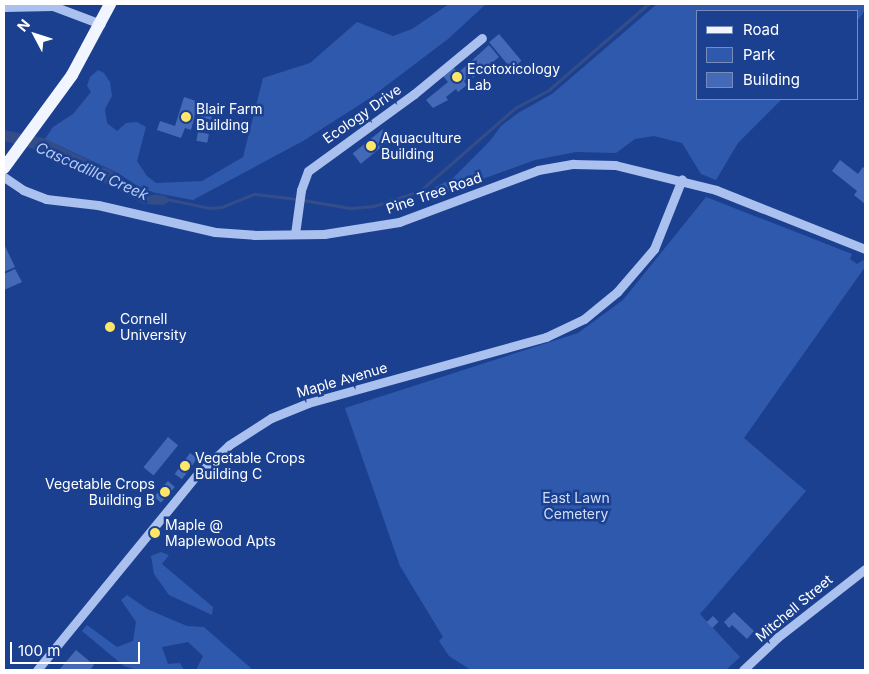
<!DOCTYPE html>
<html>
<head>
<meta charset="utf-8">
<style>
	body { margin:0 }
	#map { position:relative; width:869px; height:674px; overflow:hidden; background:#1c4090; font-family:Inter,sans-serif }
	div>[style] { position:absolute }
	.green>* { inset:0; background:#2f59ad }
	.water>* { inset:0; background:#334d89 }
	.stream>* { height:2.5px; margin:-1.25px; padding:0 1.25px; transform-origin:1.25px; border-radius:1.25px; background:#334d89 }
	.building>* { inset:0; background:#4469b7; transform-origin:0 0 }
	.minor>* { height:9px; margin:-4.5px; padding:0 4.5px; transform-origin:4.5px; border-radius:4.5px; background:#aac0ee }
	.major>* { height:12px; margin:-6px; padding:0 6px; transform-origin:6px; border-radius:6px; background:#f1f5ff }
	.dots>* { width:14px; height:14px; translate:-50% -50%; box-sizing:border-box; border:2px solid #1c4090; border-radius:50% }
	span { translate:-50% -50%; white-space:nowrap; text-align:center; line-height:1.15; -webkit-text-stroke:5px #1c4090; paint-order:stroke }
	.poi-label { font-size:14px; color:#fff }
	.left { translate:0 -50%; text-align:left }
	.right { translate:-100% -50%; text-align:right }
	.street-label { font-size:14px; color:#fff }
	.park-label { font-size:14px; color:#d0defa }
	.water-label { font-size:15px; color:#b6cbf5; font-style:italic }
	.frame { position:absolute; inset:0; border:5px solid #fff; pointer-events:none }
	.legend { position:absolute; left:696px; top:10px; width:162px; height:90px; box-sizing:border-box; background:#1c4090; border:1px solid #778cbc; margin:0; padding:6px 9px; list-style:none; font-size:15px; color:#fff }
	.legend li { display:flex; align-items:center; gap:10px; height:25px }
	.legend b { width:25px; border:1px solid #778cbc }
	.north { position:absolute; left:10px; top:10px; width:50px; height:50px; -webkit-text-stroke:4px #1c4090; paint-order:stroke; rotate:310deg; font-size:14px; font-weight:700; line-height:20px; text-align:center; color:#fff }
	.north::after { content:''; display:block; margin:auto; width:18px; height:22px; background:#fff; clip-path:polygon(50% 0,100% 100%,50% 72%,0 100%) }
	.scale { position:absolute; left:10px; top:642px; width:130px; height:22px; box-sizing:border-box; border:2px solid #fff; border-top:0; padding-left:6px; font-size:15px; line-height:18px; white-space:nowrap; color:#fff; -webkit-text-stroke:4px #1c4090; paint-order:stroke }
</style>
</head>
<body>
<div id="map">
	<div class="green">
		<div style="clip-path:polygon(449px 4px,486px 4px,448px 39px,370px 98px,303px 141px,193px 200px,145px 191px,118px 173px,45px 139px,53px 127px,73px 114px,91px 92px,87px 86px,90px 77px,98px 70px,104px 73px,110px 82px,112px 96px,105px 109px,107px 123px,117px 131px,126px 123px,137px 122px,146px 127px,137px 161px,147px 176px,156px 183px,202px 181px,243px 157px,263px 78px,310px 63px,357px 22px,393px 36px,412px 29px)"></div>
		<div style="clip-path:polygon(657px 4px,865px 4px,865px 10px,858px 20px,858px 11px,698px 11px,698px 99px,782px 99px,738px 143px,716px 180px,701px 174px,682px 143px,654px 136px,635px 139px,616px 153px,576px 152px,535px 160px,422px 201px,422px 194px,453px 178px,490px 141px,501px 126px,518px 113px,552px 94px)"></div>
		<div style="clip-path:polygon(706px 197px,852px 254px,850px 259px,857px 264px,865px 259px,865px 267px,744px 438px,806px 491px,700px 614px,740px 657px,726px 670px,471px 670px,449px 656px,439px 641px,443px 637px,400px 566px,345px 408px,578px 333px,623px 300px)"></div>
		<div style="clip-path:polygon(161px 552px,169px 555px,162px 564px,213px 607px,212px 615px,169px 595px,154px 574px,151px 556px)"></div>
		<div style="clip-path:polygon(127px 595px,147px 609px,187px 626px,204px 627px,253px 670px,196px 670px,203px 656px,188px 642px,162px 647px,168px 664px,180px 663px,184px 670px,138px 670px,124px 666px,82px 631px,87px 625px,117px 647px,133px 641px,136px 622px,121px 600px)"></div>
	</div>
	<div class="water">
		<div style="clip-path:polygon(4px 130px,43px 138px,114px 172px,142px 193px,166px 196px,170px 201px,163px 205px,144px 204px,83px 171px,34px 149px,4px 141px)"></div>
	</div>
	<div class="stream">
		<div style="left:167px;top:199px;width:44px;rotate:11.8deg"></div>
		<div style="left:210px;top:208px;width:12px;rotate:-5deg"></div>
		<div style="left:222px;top:207px;width:35px;rotate:-22deg"></div>
		<div style="left:255px;top:194px;width:42px;rotate:6.8deg"></div>
		<div style="left:303px;top:200px;width:49px;rotate:9.5deg"></div>
		<div style="left:351px;top:208px;width:23px;rotate:-5deg"></div>
		<div style="left:374px;top:206px;width:48px;rotate:-18.1deg"></div>
		<div style="left:420px;top:191px;width:126px;rotate:-41.1deg"></div>
		<div style="left:515px;top:108px;width:40px;rotate:-28deg"></div>
		<div style="left:550px;top:89px;width:130px;rotate:-40.9deg"></div>
	</div>
	<div class="building">
		<div style="left:499px;top:34px;width:35px;height:13px;rotate:50deg"></div>
		<div style="clip-path:polygon(489px 45px,499px 57px,473px 78px,471px 75px,464px 81px,467px 85px,458px 92px,456px 89px,446px 97px,448px 100px,433px 108px,426px 100px,448px 82px,443px 76px,454px 68px,458px 73px)"></div>
		<div style="clip-path:polygon(184px 97px,208px 105px,206px 113px,212px 115px,211px 120px,195px 115px,191px 130px,185px 128px,181px 138px,157px 130px,160px 121px,175px 126px)"></div>
		<div style="left:383px;top:129px;width:13px;height:39px;rotate:51deg"></div>
		<div style="left:198px;top:132px;width:11px;height:9px;rotate:10deg"></div>
		<div style="clip-path:polygon(840px 160px,858px 174px,863px 167px,865px 169px,865px 204px,854px 195px,857px 191px,832px 171px)"></div>
		<div style="clip-path:polygon(4px 244px,15px 267px,4px 272px)"></div>
		<div style="clip-path:polygon(15px 269px,22px 282px,4px 290px,4px 274px)"></div>
		<div style="left:168px;top:437px;width:13px;height:39px;rotate:39deg"></div>
		<div style="left:190px;top:453px;width:9px;height:26px;rotate:36deg"></div>
		<div style="left:168px;top:481px;width:9px;height:21px;rotate:41deg"></div>
		<div style="clip-path:polygon(734px 612px,754px 631px,747px 639px,732px 625px,729px 628px,724px 622px)"></div>
		<div style="left:713px;top:616px;width:8px;height:9px;rotate:45deg"></div>
		<div style="clip-path:polygon(76px 650px,94px 665px,90px 670px,59px 670px)"></div>
	</div>
	<div class="minor">
		<div style="left:4px;top:7px;width:49px;rotate:-1.2deg"></div>
		<div style="left:53px;top:6px;width:51px;rotate:20.6deg"></div>
		<div style="left:4px;top:177px;width:23px;rotate:34deg"></div>
		<div style="left:23px;top:190px;width:25px;rotate:21deg"></div>
		<div style="left:46px;top:199px;width:52px;rotate:6.6deg"></div>
		<div style="left:98px;top:205px;width:120px;rotate:13deg"></div>
		<div style="left:215px;top:232px;width:39px;rotate:4deg"></div>
		<div style="left:254px;top:235px;width:70px;rotate:-0.8deg"></div>
		<div style="left:324px;top:234px;width:76px;rotate:-9.1deg"></div>
		<div style="left:399px;top:222px;width:148px;rotate:-20.5deg"></div>
		<div style="left:538px;top:170px;width:36px;rotate:-10deg"></div>
		<div style="left:573px;top:164px;width:42px;rotate:1.4deg"></div>
		<div style="left:615px;top:165px;width:104px;rotate:13.9deg"></div>
		<div style="left:716px;top:190px;width:160px;rotate:21.6deg"></div>
		<div style="left:295px;top:234px;width:44px;rotate:-82.2deg"></div>
		<div style="left:301px;top:190px;width:20px;rotate:-70deg"></div>
		<div style="left:308px;top:171px;width:131px;rotate:-36deg"></div>
		<div style="left:414px;top:94px;width:88px;rotate:-39.5deg"></div>
		<div style="left:37px;top:670px;width:251px;rotate:-50.7deg"></div>
		<div style="left:196px;top:476px;width:45px;rotate:-43.2deg"></div>
		<div style="left:229px;top:445px;width:50px;rotate:-32.7deg"></div>
		<div style="left:271px;top:418px;width:40px;rotate:-22deg"></div>
		<div style="left:308px;top:403px;width:247px;rotate:-15.5deg"></div>
		<div style="left:546px;top:337px;width:42px;rotate:-25.3deg"></div>
		<div style="left:584px;top:319px;width:43px;rotate:-39.3deg"></div>
		<div style="left:617px;top:292px;width:57px;rotate:-49.3deg"></div>
		<div style="left:654px;top:249px;width:75px;rotate:-68.2deg"></div>
		<div style="left:743px;top:670px;width:48px;rotate:-43.3deg"></div>
		<div style="left:778px;top:637px;width:110px;rotate:-38deg"></div>
	</div>
	<div class="major">
		<div style="left:4px;top:168px;width:115px;rotate:-53.8deg"></div>
		<div style="left:72px;top:75px;width:81px;rotate:-61.8deg"></div>
	</div>
	<div class="dots">
		<div style="left:457px;top:77px;background:#fee668"></div>
		<div style="left:186px;top:117px;background:#fee668"></div>
		<div style="left:371px;top:146px;background:#fee668"></div>
		<div style="left:110px;top:327px;background:#fee668"></div>
		<div style="left:185px;top:466px;background:#fee668"></div>
		<div style="left:165px;top:492px;background:#fee668"></div>
		<div style="left:155px;top:533px;background:#fee668"></div>
	</div>
	<div class="poi-label">
		<span class="left" style="left:467px;top:77px">Ecotoxicology<br>Lab</span>
		<span class="left" style="left:196px;top:117px">Blair Farm<br>Building</span>
		<span class="left" style="left:381px;top:146px">Aquaculture<br>Building</span>
		<span class="left" style="left:120px;top:327px">Cornell<br>University</span>
		<span class="left" style="left:195px;top:466px">Vegetable Crops<br>Building C</span>
		<span class="right" style="left:155px;top:492px">Vegetable Crops<br>Building B</span>
		<span class="left" style="left:165px;top:533px">Maple @<br>Maplewood Apts</span>
	</div>
	<div class="street-label">
		<span style="left:362px;top:114px;rotate:-35deg">Ecology Drive</span>
		<span style="left:434px;top:193px;rotate:-19deg">Pine Tree Road</span>
		<span style="left:342px;top:380px;rotate:-16deg">Maple Avenue</span>
		<span style="left:794px;top:608px;rotate:-40deg">Mitchell Street</span>
	</div>
	<div class="park-label">
		<span style="left:576px;top:506px">East Lawn<br>Cemetery</span>
	</div>
	<div class="water-label">
		<span style="left:92px;top:171px;rotate:24deg">Cascadilla Creek</span>
	</div>
	<div class="frame"></div>
	<ul class="legend">
	<li><b style="height:6px;background:#f1f5ff"></b>Road</li>
	<li><b style="height:14px;background:#2f59ad"></b>Park</li>
	<li><b style="height:14px;background:#4469b7"></b>Building</li>
	</ul>
	<div class="north">N</div>
	<div class="scale">100 m</div>
</div>
</body>
</html>
